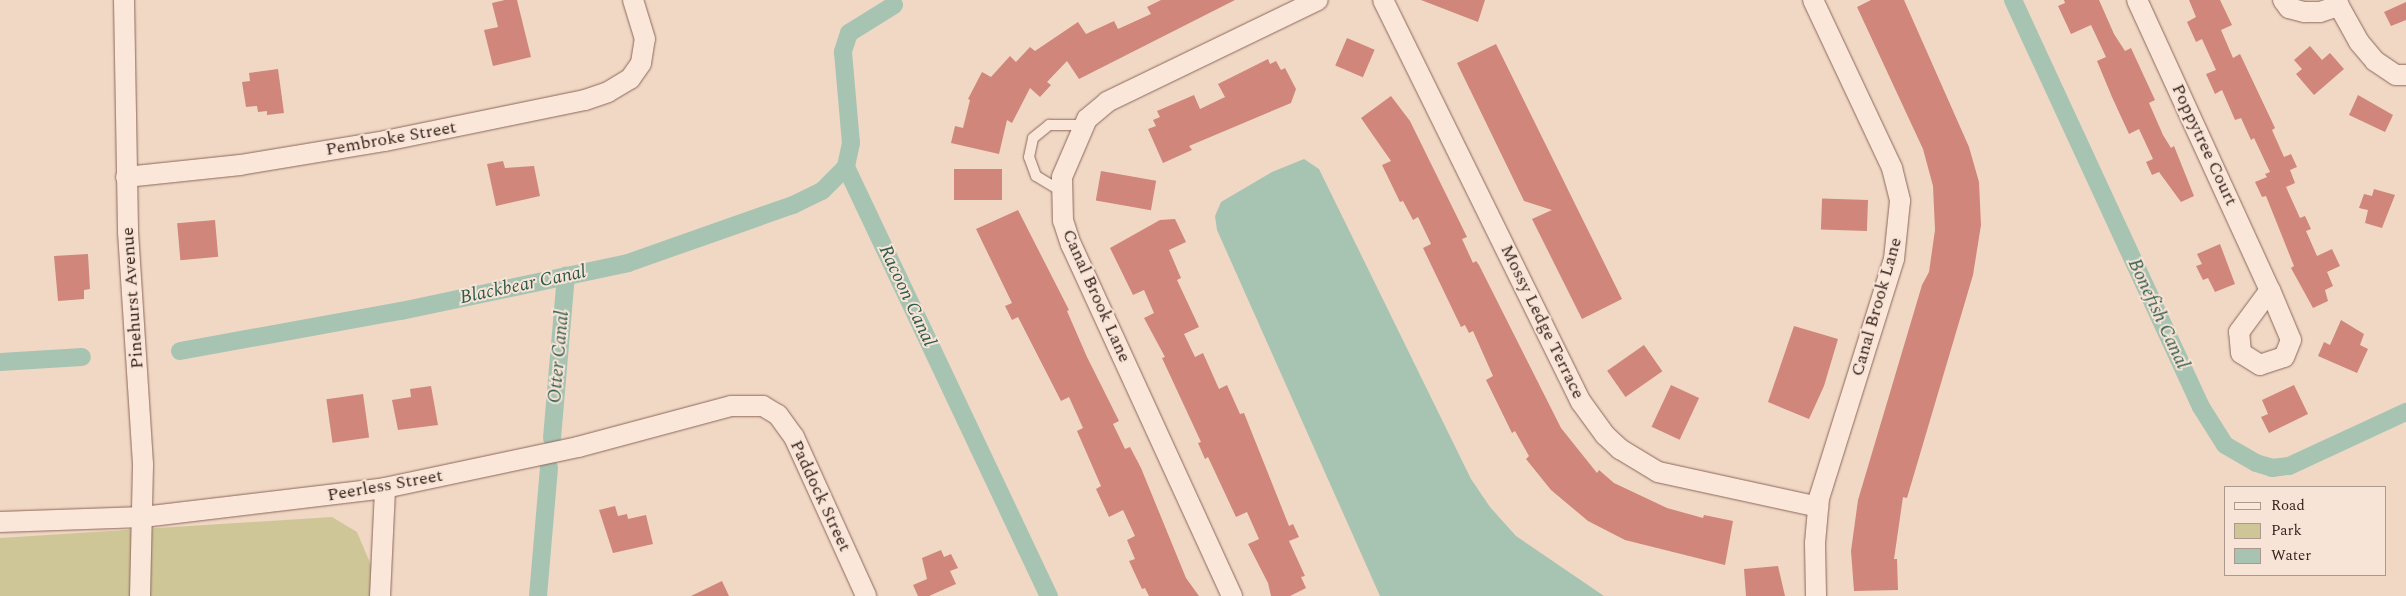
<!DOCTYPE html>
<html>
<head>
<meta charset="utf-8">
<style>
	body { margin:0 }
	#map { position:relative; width:2406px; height:596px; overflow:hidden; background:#f0d8c5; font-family:Spectral,serif }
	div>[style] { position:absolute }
	.green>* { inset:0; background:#cfc698 }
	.water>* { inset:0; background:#a7c4b3 }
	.canal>* { height:18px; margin:-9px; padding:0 9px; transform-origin:9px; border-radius:9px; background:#a7c4b3 }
	.building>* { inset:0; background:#d0867a; transform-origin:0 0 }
	.roads { filter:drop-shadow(0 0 1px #8d675a) drop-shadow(0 0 1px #8d675a) }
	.service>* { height:10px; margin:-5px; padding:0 5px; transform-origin:5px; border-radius:5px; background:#fae7d9 }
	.minor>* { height:20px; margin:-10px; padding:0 10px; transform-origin:10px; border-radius:10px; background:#fae7d9 }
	span { translate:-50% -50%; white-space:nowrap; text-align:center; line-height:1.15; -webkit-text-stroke:4px #f7e4d6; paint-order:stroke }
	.street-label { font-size:18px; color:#3c251f }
	.water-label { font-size:19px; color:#2d5c4c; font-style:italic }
	.legend { position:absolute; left:2224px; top:486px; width:162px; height:90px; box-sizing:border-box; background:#f7e4d6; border:1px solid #ac988d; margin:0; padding:6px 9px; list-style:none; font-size:15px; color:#3c251f }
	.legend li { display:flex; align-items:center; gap:10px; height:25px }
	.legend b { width:25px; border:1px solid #ac988d }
</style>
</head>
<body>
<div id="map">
	<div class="green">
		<div style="clip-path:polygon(332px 517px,357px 532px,373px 570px,378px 596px,0 596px,0 538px)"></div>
	</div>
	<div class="water">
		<div style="clip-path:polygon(1304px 159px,1319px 169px,1471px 479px,1490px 507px,1516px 536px,1604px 596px,1380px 596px,1217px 230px,1215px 216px,1221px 202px,1272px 172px)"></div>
	</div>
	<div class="canal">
		<div style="left:2013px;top:0;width:448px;rotate:65.2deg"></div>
		<div style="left:2201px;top:407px;width:45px;rotate:57.7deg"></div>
		<div style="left:2225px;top:445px;width:36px;rotate:30deg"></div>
		<div style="left:2256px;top:463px;width:17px;rotate:17deg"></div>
		<div style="left:2272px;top:468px;width:17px;rotate:-7deg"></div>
		<div style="left:2289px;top:466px;width:129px;rotate:-24.8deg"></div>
		<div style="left:894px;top:5px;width:53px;rotate:148.1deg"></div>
		<div style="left:849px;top:33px;width:20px;rotate:108deg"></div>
		<div style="left:843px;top:52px;width:91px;rotate:85deg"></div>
		<div style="left:851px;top:143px;width:25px;rotate:102deg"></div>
		<div style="left:846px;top:167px;width:475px;rotate:64.7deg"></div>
		<div style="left:180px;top:351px;width:225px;rotate:-10.3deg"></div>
		<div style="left:401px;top:311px;width:232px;rotate:-11.9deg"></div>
		<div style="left:628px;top:263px;width:175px;rotate:-19.4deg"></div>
		<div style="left:793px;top:205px;width:32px;rotate:-26deg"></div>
		<div style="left:822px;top:191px;width:34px;rotate:-45deg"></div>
		<div style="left:0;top:362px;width:82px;rotate:-3.5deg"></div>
		<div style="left:552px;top:438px;width:163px;rotate:-85.1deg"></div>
		<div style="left:538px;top:596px;width:129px;rotate:-85.1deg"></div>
	</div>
	<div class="building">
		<div style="clip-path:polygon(505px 0,517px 0,531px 57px,493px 66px,484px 30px,498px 27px,492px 3px)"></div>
		<div style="clip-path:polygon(1161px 0,1235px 0,1079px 79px,1067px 61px,1047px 82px,1051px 85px,1040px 97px,1030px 88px,1012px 123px,1007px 120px,999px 154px,951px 143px,955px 126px,963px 128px,970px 100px,968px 99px,982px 72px,991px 77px,1010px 56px,1016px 62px,1030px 47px,1035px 51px,1078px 22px,1086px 34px,1114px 21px,1118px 29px,1151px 14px,1147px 7px)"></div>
		<div style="clip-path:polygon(1421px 0,1485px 0,1478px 22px)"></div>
		<div style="clip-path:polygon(1871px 0,1904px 0,1969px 147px,1979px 182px,1981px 225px,1973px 275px,1907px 498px,1903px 497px,1894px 559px,1897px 559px,1898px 590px,1854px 591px,1851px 551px,1858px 500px,1922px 285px,1929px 272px,1935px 230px,1933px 186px,1923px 149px,1857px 7px)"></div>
		<div style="clip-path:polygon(2064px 0,2099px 0,2114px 34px,2125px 51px,2131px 48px,2155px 100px,2149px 103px,2163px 135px,2171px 148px,2174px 146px,2194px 196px,2181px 202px,2159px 172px,2152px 175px,2146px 162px,2153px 159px,2139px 129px,2129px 134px,2112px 97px,2097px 61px,2106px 57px,2091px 25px,2071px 34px,2058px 6px,2065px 3px)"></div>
		<div style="clip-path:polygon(2189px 0,2220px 0,2232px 25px,2221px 30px,2233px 58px,2240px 54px,2275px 128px,2272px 130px,2284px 157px,2291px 154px,2297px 167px,2290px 170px,2295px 183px,2286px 187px,2300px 218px,2305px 216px,2311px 229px,2306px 231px,2317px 256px,2332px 249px,2340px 266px,2327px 272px,2333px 286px,2325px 290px,2328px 301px,2313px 308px,2291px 268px,2294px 266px,2266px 196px,2262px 197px,2255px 182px,2267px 177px,2265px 174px,2270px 172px,2254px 138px,2251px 140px,2241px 118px,2235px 120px,2222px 90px,2215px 94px,2206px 74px,2216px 70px,2202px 39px,2196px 42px,2187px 22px,2196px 17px)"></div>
		<div style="clip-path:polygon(2406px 2px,2406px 20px,2391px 26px,2384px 12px)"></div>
		<div style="left:1347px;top:38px;width:30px;height:30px;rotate:23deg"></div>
		<div style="clip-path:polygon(1496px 44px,1622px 299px,1582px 319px,1532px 219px,1552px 210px,1524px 201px,1457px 63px)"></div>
		<div style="clip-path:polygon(2310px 46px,2322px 60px,2330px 53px,2344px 69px,2314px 95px,2296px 74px,2302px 69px,2294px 60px)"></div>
		<div style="clip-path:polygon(1268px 59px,1270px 64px,1276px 61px,1281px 70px,1285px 68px,1296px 89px,1291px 103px,1189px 146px,1192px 150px,1163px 163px,1148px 129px,1156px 126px,1153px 120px,1160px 117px,1157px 111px,1194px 95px,1200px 109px,1225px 97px,1218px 84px)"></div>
		<div style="clip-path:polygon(278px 69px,284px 113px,267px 115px,267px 111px,258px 112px,257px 106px,246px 107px,242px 82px,250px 81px,249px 73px)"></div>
		<div style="clip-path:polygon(2358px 95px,2393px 115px,2385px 132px,2349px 115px)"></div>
		<div style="clip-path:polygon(1391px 96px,1410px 121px,1467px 237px,1462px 239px,1473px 263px,1476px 261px,1479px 265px,1561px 428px,1597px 473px,1599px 470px,1614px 483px,1667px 508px,1703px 518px,1704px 515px,1733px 521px,1725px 565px,1625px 540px,1588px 521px,1551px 490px,1526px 459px,1529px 456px,1515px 431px,1512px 433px,1486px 380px,1493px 376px,1473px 331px,1469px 333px,1465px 325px,1461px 327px,1423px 248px,1431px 244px,1418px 217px,1413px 220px,1403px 201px,1400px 202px,1382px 165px,1391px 161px,1361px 118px)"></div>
		<div style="clip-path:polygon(503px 161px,505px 168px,534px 166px,540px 196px,496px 206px,487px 164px)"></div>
		<div style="left:954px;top:169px;width:48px;height:31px"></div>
		<div style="left:1101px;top:171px;width:56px;height:30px;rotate:10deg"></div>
		<div style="clip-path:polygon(2374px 189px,2395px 195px,2382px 228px,2365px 223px,2368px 210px,2359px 208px,2364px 194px,2372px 196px)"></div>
		<div style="left:1868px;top:200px;width:31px;height:46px;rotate:92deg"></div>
		<div style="clip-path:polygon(1018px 210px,1069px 310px,1067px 311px,1087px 357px,1119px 421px,1113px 424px,1125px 449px,1130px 447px,1141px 468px,1186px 578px,1199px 596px,1149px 596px,1145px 588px,1142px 589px,1129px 561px,1135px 559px,1127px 540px,1135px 536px,1123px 510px,1109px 517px,1096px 489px,1101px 486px,1077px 431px,1083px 428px,1069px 397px,1061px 401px,1018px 317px,1012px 320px,1005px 306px,1012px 303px,976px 229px)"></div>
		<div style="clip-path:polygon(1175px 219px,1186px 242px,1169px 250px,1181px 278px,1177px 280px,1199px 327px,1184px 334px,1195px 357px,1203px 353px,1219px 389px,1227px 385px,1240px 414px,1244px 413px,1289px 526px,1293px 524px,1299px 537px,1289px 541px,1305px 576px,1301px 577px,1306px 588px,1290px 596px,1271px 596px,1268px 583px,1248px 544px,1259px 539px,1247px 512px,1236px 517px,1208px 457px,1205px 459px,1198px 443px,1201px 442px,1162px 358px,1165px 357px,1144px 318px,1154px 313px,1144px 290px,1133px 295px,1110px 248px,1160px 220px)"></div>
		<div style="left:215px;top:220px;width:37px;height:38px;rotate:85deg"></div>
		<div style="clip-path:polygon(2220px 244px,2235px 284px,2215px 292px,2208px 278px,2203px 280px,2196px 266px,2202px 264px,2197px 254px)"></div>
		<div style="clip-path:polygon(88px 254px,90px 289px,84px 290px,84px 299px,58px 301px,54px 256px)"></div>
		<div style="clip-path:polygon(2341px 320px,2364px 334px,2360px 345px,2368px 349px,2357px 373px,2318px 356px,2324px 342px,2330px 345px)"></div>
		<div style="clip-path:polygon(1794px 326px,1838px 339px,1824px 386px,1809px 419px,1768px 402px)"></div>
		<div style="left:1644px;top:345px;width:32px;height:45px;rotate:55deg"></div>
		<div style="left:1671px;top:385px;width:31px;height:46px;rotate:25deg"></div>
		<div style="clip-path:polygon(2294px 385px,2308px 414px,2269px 433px,2261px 417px,2268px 414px,2262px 400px)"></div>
		<div style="clip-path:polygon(431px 386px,438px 425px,398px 430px,392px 400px,411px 397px,410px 389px)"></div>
		<div style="left:363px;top:394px;width:44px;height:37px;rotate:82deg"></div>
		<div style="clip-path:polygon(615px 506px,618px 516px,627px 514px,628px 519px,646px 515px,653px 544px,613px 553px,599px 510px)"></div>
		<div style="clip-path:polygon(941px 550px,944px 557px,951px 554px,958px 568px,950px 571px,956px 584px,929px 596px,918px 596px,913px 585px,927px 579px,922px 558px)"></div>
		<div style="clip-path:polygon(1778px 566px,1785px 596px,1746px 596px,1744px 569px)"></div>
		<div style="clip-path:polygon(722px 581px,729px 596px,691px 596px)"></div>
	</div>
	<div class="roads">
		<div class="service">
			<div style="left:1061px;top:191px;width:29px;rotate:-149deg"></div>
			<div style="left:1036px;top:176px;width:20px;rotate:-110deg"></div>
			<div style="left:1029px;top:157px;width:19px;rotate:-78deg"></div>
			<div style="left:1033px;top:138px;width:21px;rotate:-39deg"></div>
			<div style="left:1049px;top:125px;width:35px"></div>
		</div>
		<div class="minor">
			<div style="left:124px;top:0;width:232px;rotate:89deg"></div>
			<div style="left:128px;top:232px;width:233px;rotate:86.3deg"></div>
			<div style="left:143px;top:465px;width:131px;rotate:91.3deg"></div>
			<div style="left:1383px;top:0;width:448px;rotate:63.8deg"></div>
			<div style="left:1581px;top:402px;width:41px;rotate:54deg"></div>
			<div style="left:1605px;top:435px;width:21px;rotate:43deg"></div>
			<div style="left:1620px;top:449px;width:44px;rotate:31.2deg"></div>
			<div style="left:1658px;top:472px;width:164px;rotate:12.3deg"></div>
			<div style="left:1813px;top:0;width:186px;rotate:64.8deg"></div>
			<div style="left:1892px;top:168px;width:34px;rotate:76deg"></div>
			<div style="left:1900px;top:201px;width:58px;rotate:95.9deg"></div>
			<div style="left:1894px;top:259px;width:250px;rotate:107.4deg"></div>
			<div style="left:1819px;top:498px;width:45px;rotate:95.1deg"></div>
			<div style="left:1815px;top:543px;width:53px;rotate:88.9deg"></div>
			<div style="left:2137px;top:0;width:319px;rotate:65.4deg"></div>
			<div style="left:2283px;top:0;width:10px;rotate:53deg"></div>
			<div style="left:2289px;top:8px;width:16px;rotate:15deg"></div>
			<div style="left:2304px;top:12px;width:16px"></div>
			<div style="left:2320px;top:12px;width:20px;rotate:-18deg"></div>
			<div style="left:2339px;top:6px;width:6px;rotate:-108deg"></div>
			<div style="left:2339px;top:6px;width:41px;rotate:60.9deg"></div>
			<div style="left:2359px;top:42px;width:25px;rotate:50deg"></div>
			<div style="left:2375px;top:61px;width:25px;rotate:34deg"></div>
			<div style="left:2396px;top:75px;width:10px"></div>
			<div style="left:126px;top:177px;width:115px;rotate:-6deg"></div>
			<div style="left:240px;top:165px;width:147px;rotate:-9.4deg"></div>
			<div style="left:385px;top:141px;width:204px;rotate:-11.6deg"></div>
			<div style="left:585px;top:100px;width:24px;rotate:-19deg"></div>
			<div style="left:608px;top:92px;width:26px;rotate:-31deg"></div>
			<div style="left:630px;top:79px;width:19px;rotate:-55deg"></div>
			<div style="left:641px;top:63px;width:24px;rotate:-81deg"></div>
			<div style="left:645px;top:39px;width:41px;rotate:-107.1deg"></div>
			<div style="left:2270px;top:290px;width:54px;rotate:67.2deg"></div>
			<div style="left:2291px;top:340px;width:18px;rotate:112deg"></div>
			<div style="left:2284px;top:357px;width:25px;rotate:162deg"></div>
			<div style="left:2260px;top:365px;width:22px;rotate:-148deg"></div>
			<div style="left:2241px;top:353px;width:21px;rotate:-95deg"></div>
			<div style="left:2239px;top:332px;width:52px;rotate:-53.6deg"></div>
			<div style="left:0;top:522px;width:143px;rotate:-2deg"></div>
			<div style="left:143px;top:517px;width:244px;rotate:-6.8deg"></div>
			<div style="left:385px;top:488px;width:197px;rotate:-12deg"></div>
			<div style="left:578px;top:447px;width:158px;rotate:-15deg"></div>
			<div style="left:731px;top:406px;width:32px"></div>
			<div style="left:763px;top:406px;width:17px;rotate:31deg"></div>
			<div style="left:778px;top:415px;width:27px;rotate:54deg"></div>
			<div style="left:794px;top:437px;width:175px;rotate:65.6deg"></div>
			<div style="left:380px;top:596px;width:108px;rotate:-87.3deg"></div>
			<div style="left:1232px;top:596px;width:386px;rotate:-114.6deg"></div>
			<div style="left:1071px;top:245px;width:25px;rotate:-108deg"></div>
			<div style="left:1063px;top:221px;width:44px;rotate:-91.3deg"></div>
			<div style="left:1062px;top:177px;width:63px;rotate:-66.7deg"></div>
			<div style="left:1087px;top:119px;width:26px;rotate:-40deg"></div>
			<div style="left:1107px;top:102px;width:234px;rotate:-25.8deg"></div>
		</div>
	</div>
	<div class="street-label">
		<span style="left:391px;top:139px;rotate:-10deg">Pembroke Street</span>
		<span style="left:2204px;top:145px;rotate:65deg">Poppytree Court</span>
		<span style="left:1096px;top:296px;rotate:66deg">Canal Brook Lane</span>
		<span style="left:133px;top:298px;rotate:-94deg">Pinehurst Avenue</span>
		<span style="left:1877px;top:307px;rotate:-74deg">Canal Brook Lane</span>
		<span style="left:1542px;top:322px;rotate:64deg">Mossy Ledge Terrace</span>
		<span style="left:385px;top:486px;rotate:-10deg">Peerless Street</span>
		<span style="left:820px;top:496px;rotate:65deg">Paddock Street</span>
	</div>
	<div class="water-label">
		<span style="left:523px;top:285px;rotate:-12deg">Blackbear Canal</span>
		<span style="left:907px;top:296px;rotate:65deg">Racoon Canal</span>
		<span style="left:2158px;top:314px;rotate:65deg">Bonefish Canal</span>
		<span style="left:559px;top:357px;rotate:-85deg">Otter Canal</span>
	</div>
	<ul class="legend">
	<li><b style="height:6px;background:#fae7d9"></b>Road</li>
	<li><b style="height:14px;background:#cfc698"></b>Park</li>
	<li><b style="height:14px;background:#a7c4b3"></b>Water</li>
	</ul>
</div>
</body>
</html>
